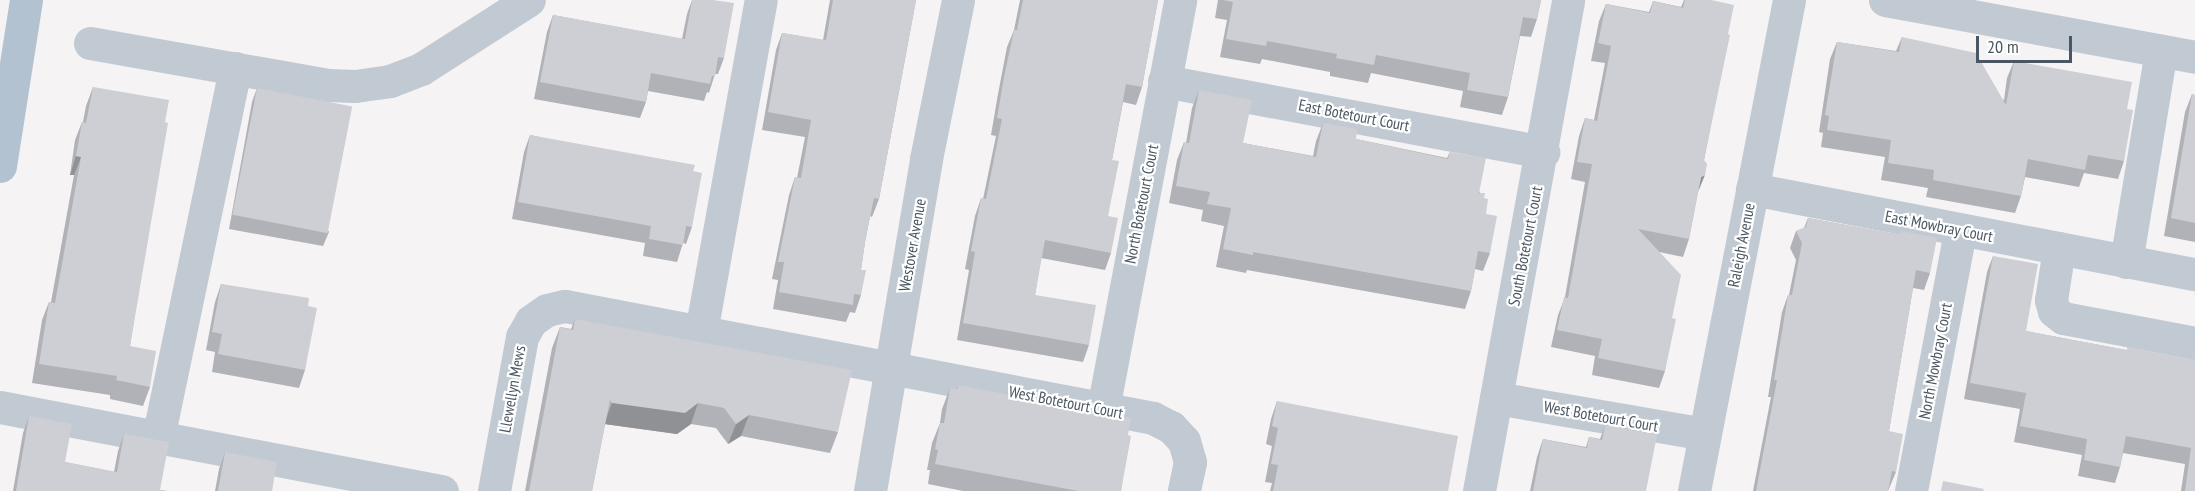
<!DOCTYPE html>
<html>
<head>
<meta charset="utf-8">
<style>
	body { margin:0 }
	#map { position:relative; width:2195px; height:491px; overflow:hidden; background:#f5f3f3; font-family:"PT Sans Narrow",sans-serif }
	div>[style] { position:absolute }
	.minor>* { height:33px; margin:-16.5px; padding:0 16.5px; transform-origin:16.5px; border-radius:16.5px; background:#c1cad2 }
	.major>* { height:33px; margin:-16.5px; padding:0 16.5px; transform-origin:16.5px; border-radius:16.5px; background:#b3c2d1 }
	.wall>* { inset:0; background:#b0b2b7 }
	.shaded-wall>* { inset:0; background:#909195 }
	.building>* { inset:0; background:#cdcfd5; transform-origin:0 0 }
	span { translate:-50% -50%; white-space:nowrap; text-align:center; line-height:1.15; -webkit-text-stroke:4.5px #fff; paint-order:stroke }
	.street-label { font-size:16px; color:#4a5661 }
	.scale { position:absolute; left:1976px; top:36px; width:96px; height:27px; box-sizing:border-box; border:3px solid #4a5661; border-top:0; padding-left:8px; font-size:18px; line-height:21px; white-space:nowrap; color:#4a5661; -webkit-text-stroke:4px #fff; paint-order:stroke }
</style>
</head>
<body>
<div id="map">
	<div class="minor">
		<div style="left:1885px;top:0;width:315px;rotate:10.4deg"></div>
		<div style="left:90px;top:43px;width:242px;rotate:10deg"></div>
		<div style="left:328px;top:85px;width:27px;rotate:2deg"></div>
		<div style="left:355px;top:86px;width:35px;rotate:-8deg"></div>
		<div style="left:390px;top:81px;width:33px;rotate:-21deg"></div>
		<div style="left:421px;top:69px;width:128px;rotate:-32.6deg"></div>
		<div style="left:1164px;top:81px;width:386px;rotate:10.6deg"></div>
		<div style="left:1752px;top:189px;width:451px;rotate:10.9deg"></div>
		<div style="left:2059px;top:248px;width:53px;rotate:98.7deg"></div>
		<div style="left:2051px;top:300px;width:11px;rotate:75deg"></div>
		<div style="left:2054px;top:311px;width:11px;rotate:38deg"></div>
		<div style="left:2063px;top:318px;width:134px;rotate:10.7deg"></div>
		<div style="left:2126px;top:262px;width:214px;rotate:-80.6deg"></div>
		<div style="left:701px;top:332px;width:337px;rotate:-79.8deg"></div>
		<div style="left:1496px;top:398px;width:212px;rotate:9.8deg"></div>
		<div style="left:0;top:407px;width:450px;rotate:10.8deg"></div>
		<div style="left:1103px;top:409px;width:416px;rotate:-79.3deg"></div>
		<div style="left:158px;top:438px;width:378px;rotate:-78.2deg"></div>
		<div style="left:494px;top:491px;width:157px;rotate:-79.7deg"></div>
		<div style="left:522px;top:337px;width:18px;rotate:-61deg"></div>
		<div style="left:531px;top:321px;width:19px;rotate:-35deg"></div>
		<div style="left:547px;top:310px;width:18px;rotate:-13deg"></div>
		<div style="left:565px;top:306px;width:599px;rotate:10.78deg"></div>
		<div style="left:1153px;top:418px;width:20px;rotate:27deg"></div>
		<div style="left:1171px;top:427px;width:19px;rotate:47deg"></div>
		<div style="left:1184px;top:441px;width:22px;rotate:74deg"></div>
		<div style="left:1190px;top:462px;width:30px;rotate:102deg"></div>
		<div style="left:870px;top:491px;width:337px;rotate:-80.4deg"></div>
		<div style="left:926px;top:159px;width:162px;rotate:-78.6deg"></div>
		<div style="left:1479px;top:491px;width:499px;rotate:-79.7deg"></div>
		<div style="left:1694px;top:491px;width:500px;rotate:-79.05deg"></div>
		<div style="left:1911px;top:491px;width:265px;rotate:-79.3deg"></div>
	</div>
	<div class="major">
		<div style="left:0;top:166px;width:168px;rotate:-81.1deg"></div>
	</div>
	<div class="wall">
		<div style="clip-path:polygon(692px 0,713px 0,724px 58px,718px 74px,715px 74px,709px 93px,707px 92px,704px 101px,648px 91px,646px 102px,640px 118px,534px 99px,547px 32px,553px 15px,682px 39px,687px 14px)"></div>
		<div style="clip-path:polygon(830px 0,916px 0,879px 199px,872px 217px,870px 216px,865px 242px,861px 270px,861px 295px,855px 313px,850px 312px,846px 322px,773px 309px,778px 280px,772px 279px,789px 195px,795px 177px,797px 178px,805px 137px,762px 130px,776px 50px,782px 33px,823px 40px)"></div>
		<div style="clip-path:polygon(1020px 0,1158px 0,1142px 87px,1136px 105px,1123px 102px,1112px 160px,1108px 216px,1111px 253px,1105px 270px,1041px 258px,1035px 295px,1089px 345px,1083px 362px,957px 340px,969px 270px,965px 269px,975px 216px,981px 198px,983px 199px,996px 136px,991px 135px,998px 94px,1007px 47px,1014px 30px)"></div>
		<div style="clip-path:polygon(1218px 0,1541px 0,1537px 19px,1531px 37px,1520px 36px,1508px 97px,1502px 115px,1460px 107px,1463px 91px,1371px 73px,1368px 83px,1330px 76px,1330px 72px,1262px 59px,1260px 64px,1220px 57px,1227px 20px,1215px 18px)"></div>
		<div style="clip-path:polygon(1684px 0,1711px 0,1728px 34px,1689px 239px,1683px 257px,1659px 252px,1672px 318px,1665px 371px,1659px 388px,1592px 375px,1595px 356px,1551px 347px,1558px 315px,1565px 297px,1585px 182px,1571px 179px,1579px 136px,1585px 118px,1594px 120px,1605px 63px,1591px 61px,1599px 21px,1606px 4px,1649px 12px,1653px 1px,1681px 7px)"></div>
		<div style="clip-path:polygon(1902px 37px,2004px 100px,2007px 78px,2014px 61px,2127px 109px,2124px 161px,2118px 179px,2084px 173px,2079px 187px,2025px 177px,2021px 196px,2015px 213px,1926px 197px,1928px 188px,1881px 180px,1885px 157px,1821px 147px,1823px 133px,1819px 132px,1830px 59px,1837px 42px,1896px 51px)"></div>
		<div style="clip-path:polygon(93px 87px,165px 122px,130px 346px,150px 387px,143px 406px,110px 399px,110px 395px,32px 383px,42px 320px,49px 302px,51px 302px,74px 175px,70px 175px,75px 140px,82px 122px,83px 122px,86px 106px)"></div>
		<div style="clip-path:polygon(257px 88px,329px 232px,323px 246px,229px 229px,252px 102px)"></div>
		<div style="clip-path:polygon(1199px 90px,1243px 143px,1313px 156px,1316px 141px,1323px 123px,1356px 139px,1447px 158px,1450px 152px,1484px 198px,1490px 253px,1483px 271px,1475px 269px,1471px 291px,1465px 309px,1247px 270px,1246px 273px,1216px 267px,1224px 226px,1201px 221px,1203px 210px,1169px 203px,1177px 160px,1184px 142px,1186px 143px,1192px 108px)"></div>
		<div style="clip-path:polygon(2192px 94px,2195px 95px,2195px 242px,2164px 236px,2185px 112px)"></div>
		<div style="clip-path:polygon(530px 135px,693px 171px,692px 227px,686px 244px,683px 243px,677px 262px,643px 256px,645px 243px,512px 219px,524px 152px)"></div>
		<div style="clip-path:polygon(1808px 218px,1900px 235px,1901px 231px,1930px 273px,1924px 290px,1913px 288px,1889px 431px,1896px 472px,1888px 491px,1753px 491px,1771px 397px,1768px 397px,1782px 312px,1788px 295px,1789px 295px,1796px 260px,1790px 248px,1796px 231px,1804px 228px)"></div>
		<div style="clip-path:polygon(1993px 256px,2026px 331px,2126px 350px,2195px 360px,2195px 491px,2181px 491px,2185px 464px,2123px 453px,2120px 467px,2115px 483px,2078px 476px,2082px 455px,2014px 442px,2020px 409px,1964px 399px,1987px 272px)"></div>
		<div style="clip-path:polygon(221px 284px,308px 306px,305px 370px,299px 388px,212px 372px,215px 352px,206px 350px,215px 302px)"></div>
		<div style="clip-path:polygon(575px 319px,838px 432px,830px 453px,741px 436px,728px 444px,716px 428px,691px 424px,677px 434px,605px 424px,592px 491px,525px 491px,552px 348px,560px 327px,571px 329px)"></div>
		<div style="clip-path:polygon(958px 385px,1128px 435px,1121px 491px,963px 491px,928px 484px,930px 470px,927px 470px,932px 443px,940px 423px,942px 409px,950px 388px,957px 389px)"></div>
		<div style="clip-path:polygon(1277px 401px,1448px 491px,1270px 491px,1272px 483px,1265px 482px,1272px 446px,1266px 444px,1271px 419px)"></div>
		<div style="clip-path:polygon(29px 416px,65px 462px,114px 472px,118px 451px,124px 434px,160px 490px,167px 491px,13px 491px,23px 433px)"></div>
		<div style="clip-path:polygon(1605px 425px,1646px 491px,1530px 491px,1537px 457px,1543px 439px,1586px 447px,1589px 437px,1600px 439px)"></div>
		<div style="clip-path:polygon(225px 452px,272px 491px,215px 491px,219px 469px)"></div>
	</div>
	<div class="shaded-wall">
		<div style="clip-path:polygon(76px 156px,81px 157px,74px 175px,70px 175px)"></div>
		<div style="clip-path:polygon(1705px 175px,1698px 192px,1701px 177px)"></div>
		<div style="clip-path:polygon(612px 403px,698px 403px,691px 424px,677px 434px,604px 424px)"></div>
		<div style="clip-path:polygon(749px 415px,741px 436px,728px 444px,736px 424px)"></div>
	</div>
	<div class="building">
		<div style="clip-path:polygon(692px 0,713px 0,734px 3px,724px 58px,718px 57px,715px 76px,712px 76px,710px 84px,651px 73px,646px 102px,540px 82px,553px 15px,685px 39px)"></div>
		<div style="clip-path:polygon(833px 0,916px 0,879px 199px,874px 198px,865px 242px,861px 270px,866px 270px,861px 295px,854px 294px,853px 305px,779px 292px,784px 262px,778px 262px,795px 177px,801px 178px,811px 120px,768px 112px,782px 33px,826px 40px)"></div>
		<div style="clip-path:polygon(1023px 0,1158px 0,1142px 87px,1126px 84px,1112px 160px,1119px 161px,1108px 216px,1118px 218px,1111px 253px,1045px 240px,1035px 295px,1096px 305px,1089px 345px,963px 323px,975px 252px,971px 251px,981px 198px,986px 199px,1002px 119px,997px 118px,1004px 77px,1014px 30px,1017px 30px)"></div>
		<div style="clip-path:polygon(1223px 0,1541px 0,1537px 19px,1523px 17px,1508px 97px,1467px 90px,1470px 73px,1376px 55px,1374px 65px,1336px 58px,1337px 54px,1267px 41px,1266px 46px,1226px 39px,1233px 2px)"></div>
		<div style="clip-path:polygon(1685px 0,1711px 0,1734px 5px,1728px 34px,1730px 35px,1704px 160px,1707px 164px,1705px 175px,1701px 177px,1689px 239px,1638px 229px,1681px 275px,1672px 318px,1676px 319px,1665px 371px,1598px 358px,1602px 339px,1557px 330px,1564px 297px,1568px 298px,1592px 164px,1577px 162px,1585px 118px,1597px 121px,1611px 46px,1598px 43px,1606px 4px,1650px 13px,1653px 1px,1683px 8px)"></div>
		<div style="clip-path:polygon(1902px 37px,1976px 53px,2006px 105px,2014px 61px,2132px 82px,2127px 109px,2133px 110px,2124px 161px,2088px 155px,2085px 170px,2028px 159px,2021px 196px,1933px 180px,1934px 170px,1888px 163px,1891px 140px,1827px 130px,1829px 116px,1825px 115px,1837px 42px,1899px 52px)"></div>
		<div style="clip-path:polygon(93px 87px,169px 100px,165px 122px,168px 123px,130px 346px,156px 351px,150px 387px,116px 380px,117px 376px,39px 364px,49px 302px,55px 303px,81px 157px,76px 156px,82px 122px,86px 123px)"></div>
		<div style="left:257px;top:88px;width:97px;height:129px;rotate:11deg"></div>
		<div style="clip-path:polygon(1199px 90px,1252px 100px,1243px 143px,1316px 157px,1323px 123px,1357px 129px,1356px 139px,1448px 159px,1450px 152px,1486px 158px,1479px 193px,1485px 193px,1484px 198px,1488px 199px,1486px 214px,1497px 216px,1490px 253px,1478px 251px,1471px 291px,1253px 252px,1253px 255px,1223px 249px,1231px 208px,1207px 204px,1210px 192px,1176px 186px,1184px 142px,1189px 143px)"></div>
		<div style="clip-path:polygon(2192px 94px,2195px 95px,2195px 223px,2171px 218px)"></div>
		<div style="clip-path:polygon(530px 135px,695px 165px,693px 171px,702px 173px,692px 227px,686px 226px,683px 245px,649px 239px,651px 226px,518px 202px)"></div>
		<div style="clip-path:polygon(1808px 218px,1900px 235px,1901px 231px,1937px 238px,1930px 273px,1916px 270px,1889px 431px,1903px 434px,1896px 472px,1892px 471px,1888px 491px,1756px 491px,1777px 380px,1774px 380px,1788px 295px,1792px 295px,1802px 243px,1796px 231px,1806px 227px)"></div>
		<div style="clip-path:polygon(1993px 256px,2038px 264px,2026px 331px,2127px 350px,2127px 347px,2195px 360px,2195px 491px,2185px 491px,2191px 448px,2126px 436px,2120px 467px,2084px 460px,2087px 439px,2020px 426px,2026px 393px,1970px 383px)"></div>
		<div style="clip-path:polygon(221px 284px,309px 298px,308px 306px,317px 308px,305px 370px,218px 354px,222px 334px,212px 332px)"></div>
		<div style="clip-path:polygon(575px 319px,852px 370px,838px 432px,749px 415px,736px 424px,724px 408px,698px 403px,685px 413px,612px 403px,610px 400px,592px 491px,529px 491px,560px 327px,573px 330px)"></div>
		<div style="clip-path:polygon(958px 385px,1131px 418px,1128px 435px,1131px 436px,1121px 491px,1078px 491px,935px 464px,938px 450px,935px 449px,940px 423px,944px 423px,950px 388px,958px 389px)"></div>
		<div style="clip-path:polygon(1277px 401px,1458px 436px,1448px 491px,1273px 491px,1278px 465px,1271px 464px,1278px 428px,1272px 426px)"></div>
		<div style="clip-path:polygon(29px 416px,72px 424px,65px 462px,117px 472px,124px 434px,169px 442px,160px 490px,167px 491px,16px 491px)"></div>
		<div style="clip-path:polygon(1605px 425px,1657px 435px,1646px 491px,1533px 491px,1543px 439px,1587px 448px,1589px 437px,1602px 440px)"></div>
		<div style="clip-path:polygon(225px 452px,277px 462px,272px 491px,218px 491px)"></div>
		<div style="clip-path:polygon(1943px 481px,1984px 489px,1983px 491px,1941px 491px)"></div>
	</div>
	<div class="street-label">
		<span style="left:1354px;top:115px;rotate:11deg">East Botetourt Court</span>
		<span style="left:1141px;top:204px;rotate:-79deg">North Botetourt Court</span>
		<span style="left:1939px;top:226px;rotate:11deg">East Mowbray Court</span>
		<span style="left:912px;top:245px;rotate:-80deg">Westover Avenue</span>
		<span style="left:1741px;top:245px;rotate:-79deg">Raleigh Avenue</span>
		<span style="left:1525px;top:246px;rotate:-79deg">South Botetourt Court</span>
		<span style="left:1935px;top:361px;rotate:-79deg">North Mowbray Court</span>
		<span style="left:512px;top:389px;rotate:-80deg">Llewellyn Mews</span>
		<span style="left:1066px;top:402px;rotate:11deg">West Botetourt Court</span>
		<span style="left:1601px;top:416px;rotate:10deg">West Botetourt Court</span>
	</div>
	<div class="scale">20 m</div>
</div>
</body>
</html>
